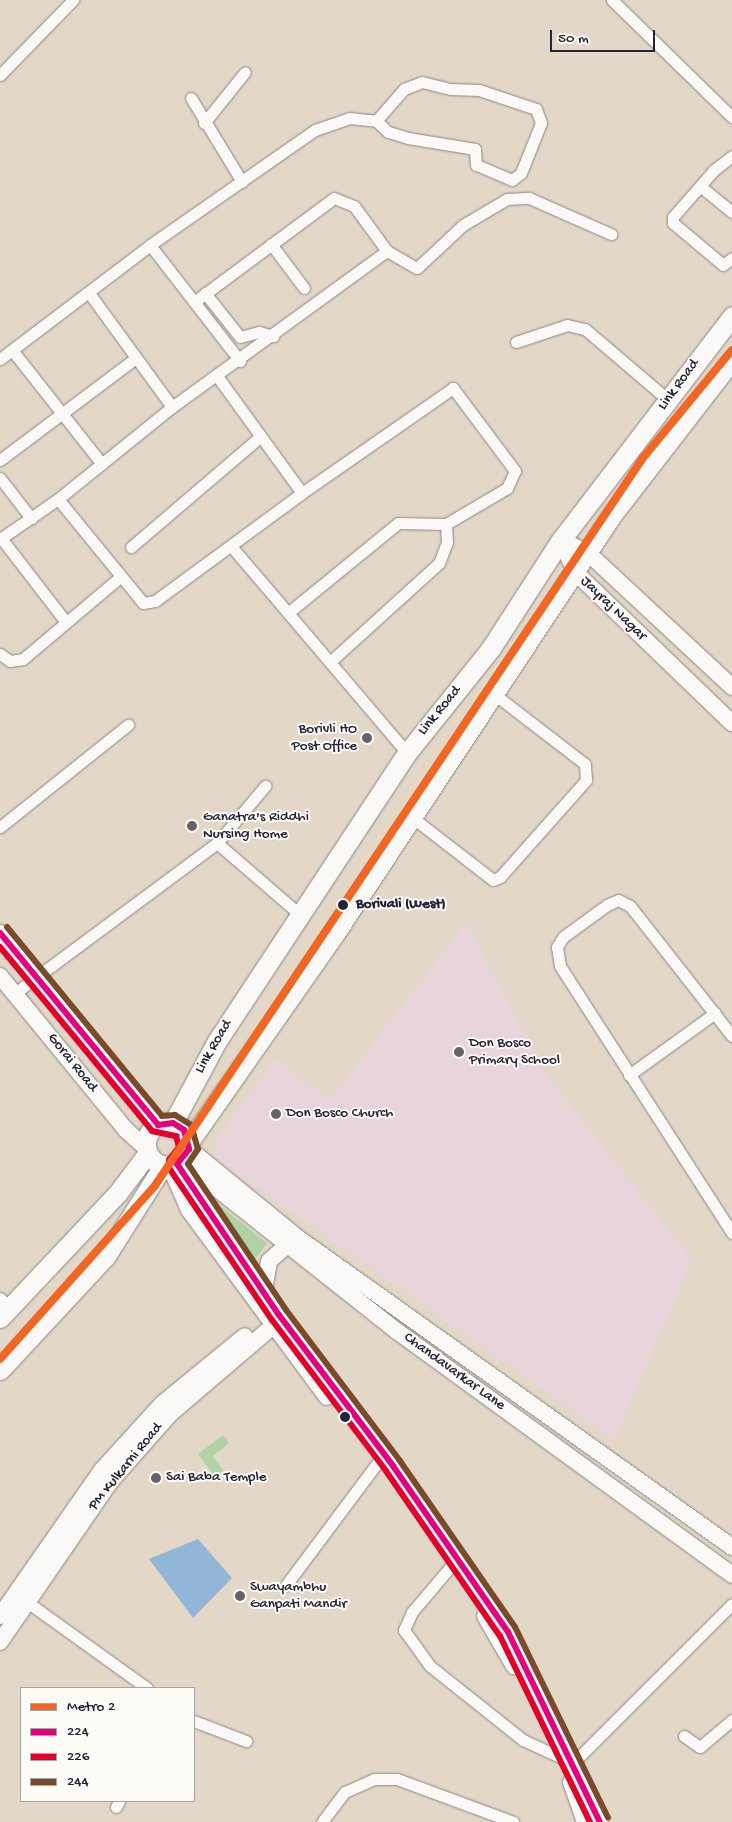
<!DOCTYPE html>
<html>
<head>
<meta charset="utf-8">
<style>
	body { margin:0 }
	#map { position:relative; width:732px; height:1822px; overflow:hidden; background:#e3d8c7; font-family:"Gochi Hand",sans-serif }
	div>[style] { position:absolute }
	.built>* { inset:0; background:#e8d4da }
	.green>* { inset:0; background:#b0d3a5 }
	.water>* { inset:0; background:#91b6d7 }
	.roads { filter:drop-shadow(0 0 1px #8c8682) drop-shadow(0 0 1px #8c8682) }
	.street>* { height:11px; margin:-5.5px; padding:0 5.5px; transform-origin:5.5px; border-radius:5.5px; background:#fbf9f7 }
	.secondary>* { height:16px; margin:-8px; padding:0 8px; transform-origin:8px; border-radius:8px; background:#fbf9f7 }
	.primary>* { height:19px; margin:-9.5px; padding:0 9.5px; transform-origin:9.5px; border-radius:9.5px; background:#fbf9f7 }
	.primary>.ring { margin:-9.5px; padding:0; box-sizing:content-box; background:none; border:19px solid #fbf9f7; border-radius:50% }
	.bus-1>* { height:6px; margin:-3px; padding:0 3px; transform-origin:3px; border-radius:3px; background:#e5007d }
	.bus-2>* { height:6px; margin:-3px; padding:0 3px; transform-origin:3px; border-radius:3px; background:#e4002b }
	.bus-3>* { height:6px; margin:-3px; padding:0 3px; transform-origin:3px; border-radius:3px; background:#7a4b2a }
	.metro-1>* { height:8px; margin:-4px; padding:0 4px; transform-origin:4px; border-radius:4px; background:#f26522 }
	.dots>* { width:14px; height:14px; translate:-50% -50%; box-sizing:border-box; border:2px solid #fdfcf7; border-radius:50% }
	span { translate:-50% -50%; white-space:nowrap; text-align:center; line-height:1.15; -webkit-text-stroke:4px #fdfcf7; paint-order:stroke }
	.street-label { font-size:15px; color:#22223b }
	.poi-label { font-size:15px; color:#22223b }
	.right { translate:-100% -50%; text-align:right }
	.left { translate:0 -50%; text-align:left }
	.stop-label { font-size:15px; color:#22223b; font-weight:700 }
	.legend { position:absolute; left:20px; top:1687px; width:175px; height:115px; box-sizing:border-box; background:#fdfcf7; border:1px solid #a5a5ac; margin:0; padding:6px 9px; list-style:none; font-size:15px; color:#22223b }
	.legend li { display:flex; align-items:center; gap:10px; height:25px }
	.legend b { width:25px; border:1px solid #a5a5ac }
	.scale { position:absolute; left:550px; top:30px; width:105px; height:22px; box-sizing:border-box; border:2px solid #22223b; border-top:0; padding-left:6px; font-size:15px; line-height:18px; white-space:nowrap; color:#22223b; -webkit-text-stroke:4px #fdfcf7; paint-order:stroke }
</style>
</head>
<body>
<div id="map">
	<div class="built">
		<div style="clip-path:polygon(467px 921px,545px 1073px,692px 1260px,614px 1440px,217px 1159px,219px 1135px,276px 1058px,330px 1100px)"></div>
	</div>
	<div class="green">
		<div style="clip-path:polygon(203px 1192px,267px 1243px,254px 1261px)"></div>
		<div style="clip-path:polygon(223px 1435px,229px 1443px,213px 1456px,224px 1471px,215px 1477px,198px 1454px)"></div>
	</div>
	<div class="water">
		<div style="clip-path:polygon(198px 1539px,232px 1578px,193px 1618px,149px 1559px)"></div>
	</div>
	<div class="roads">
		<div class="street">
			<div style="left:612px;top:0;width:168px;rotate:44.3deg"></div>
			<div style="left:0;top:75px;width:105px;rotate:-45.8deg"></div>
			<div style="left:191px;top:98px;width:98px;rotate:58.7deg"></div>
			<div style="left:204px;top:123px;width:65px;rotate:-51.2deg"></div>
			<div style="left:732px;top:156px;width:23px;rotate:142deg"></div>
			<div style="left:714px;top:170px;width:62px;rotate:131.1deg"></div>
			<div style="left:673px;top:217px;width:6px;rotate:90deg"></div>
			<div style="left:673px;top:223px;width:65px;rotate:40deg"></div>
			<div style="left:723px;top:265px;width:11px;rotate:-38deg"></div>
			<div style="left:700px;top:186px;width:41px;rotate:39.1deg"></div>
			<div style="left:271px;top:244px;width:55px;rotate:53.1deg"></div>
			<div style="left:150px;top:245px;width:147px;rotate:52.2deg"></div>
			<div style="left:89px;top:293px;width:141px;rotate:53.9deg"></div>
			<div style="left:205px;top:293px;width:56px;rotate:51.5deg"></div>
			<div style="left:240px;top:337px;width:20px;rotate:-15deg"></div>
			<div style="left:259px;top:332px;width:15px;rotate:16deg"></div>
			<div style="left:194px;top:302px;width:174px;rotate:-36.6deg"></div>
			<div style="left:334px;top:198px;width:22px;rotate:22deg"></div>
			<div style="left:354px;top:206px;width:56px;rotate:53.7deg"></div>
			<div style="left:516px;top:342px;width:54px;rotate:-18.4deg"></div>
			<div style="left:567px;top:325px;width:18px;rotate:13deg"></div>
			<div style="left:585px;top:329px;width:109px;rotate:40.5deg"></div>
			<div style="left:12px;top:350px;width:145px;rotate:51.7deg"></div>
			<div style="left:0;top:359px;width:188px;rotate:-37.2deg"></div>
			<div style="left:150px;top:245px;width:201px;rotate:-34.9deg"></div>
			<div style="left:315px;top:130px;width:36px;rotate:-19deg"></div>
			<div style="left:349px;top:118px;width:27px;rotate:6deg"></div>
			<div style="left:376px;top:121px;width:43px;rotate:-48.8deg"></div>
			<div style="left:404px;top:89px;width:19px;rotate:-21deg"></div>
			<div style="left:422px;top:82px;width:29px;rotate:14deg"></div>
			<div style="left:450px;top:89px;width:29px;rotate:2deg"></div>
			<div style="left:479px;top:90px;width:60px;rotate:18.4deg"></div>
			<div style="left:536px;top:109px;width:15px;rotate:70deg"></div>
			<div style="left:541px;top:123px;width:54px;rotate:111.8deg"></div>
			<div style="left:521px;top:173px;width:11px;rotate:142deg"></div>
			<div style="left:512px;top:180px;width:39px;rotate:-157deg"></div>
			<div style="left:476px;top:165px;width:16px;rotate:-94deg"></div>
			<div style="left:475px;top:149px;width:68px;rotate:-170.7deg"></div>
			<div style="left:408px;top:138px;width:21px;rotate:-163deg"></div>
			<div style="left:388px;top:132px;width:16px;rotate:-137deg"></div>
			<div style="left:0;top:460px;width:170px;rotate:-36.9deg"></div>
			<div style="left:0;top:478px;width:51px;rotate:52.2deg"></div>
			<div style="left:58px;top:499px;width:134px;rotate:50.7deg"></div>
			<div style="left:143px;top:603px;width:12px;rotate:-9deg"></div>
			<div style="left:155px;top:601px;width:182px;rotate:-36.3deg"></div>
			<div style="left:302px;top:493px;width:145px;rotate:-126deg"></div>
			<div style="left:1px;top:538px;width:106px;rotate:52.3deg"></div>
			<div style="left:0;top:539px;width:70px;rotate:-34.6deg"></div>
			<div style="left:58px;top:499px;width:146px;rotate:-38.9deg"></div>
			<div style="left:172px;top:407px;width:266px;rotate:-36deg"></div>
			<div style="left:387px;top:251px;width:34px;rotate:30deg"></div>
			<div style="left:417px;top:268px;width:63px;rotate:-43.1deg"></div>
			<div style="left:463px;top:225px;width:51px;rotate:-30.6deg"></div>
			<div style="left:507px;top:199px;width:22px;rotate:-3deg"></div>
			<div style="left:529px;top:198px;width:90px;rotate:23.7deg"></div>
			<div style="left:231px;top:546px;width:272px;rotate:49.6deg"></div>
			<div style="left:131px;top:547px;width:170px;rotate:-40.5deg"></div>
			<div style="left:289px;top:612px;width:141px;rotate:-39.2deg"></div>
			<div style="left:398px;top:523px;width:48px;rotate:1.2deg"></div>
			<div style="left:446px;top:524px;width:71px;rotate:-30.5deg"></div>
			<div style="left:507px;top:488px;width:19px;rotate:-65deg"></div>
			<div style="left:515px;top:471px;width:104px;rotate:-126.8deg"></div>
			<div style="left:453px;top:388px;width:184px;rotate:145.2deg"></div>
			<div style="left:0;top:654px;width:12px;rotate:35deg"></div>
			<div style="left:10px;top:661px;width:13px;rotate:-9deg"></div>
			<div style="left:23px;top:659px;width:126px;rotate:-40.2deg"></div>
			<div style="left:331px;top:661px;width:146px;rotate:-42.2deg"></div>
			<div style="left:439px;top:563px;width:22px;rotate:-69deg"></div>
			<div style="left:447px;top:542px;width:18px;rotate:-93deg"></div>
			<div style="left:413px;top:818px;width:101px;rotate:37.8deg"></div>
			<div style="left:493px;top:880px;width:8px;rotate:-23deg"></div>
			<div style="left:500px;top:877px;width:130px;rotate:-48.4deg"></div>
			<div style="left:586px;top:780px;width:16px;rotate:-94deg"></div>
			<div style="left:585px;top:764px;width:115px;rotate:-142.4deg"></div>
			<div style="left:0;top:827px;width:164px;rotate:-38.6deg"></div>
			<div style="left:217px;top:843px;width:107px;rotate:40.8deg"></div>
			<div style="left:15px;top:993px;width:252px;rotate:-36.6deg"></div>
			<div style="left:217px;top:843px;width:75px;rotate:-49.9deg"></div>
			<div style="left:732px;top:1036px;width:165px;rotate:-128.1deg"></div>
			<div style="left:630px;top:906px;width:13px;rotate:-153deg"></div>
			<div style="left:618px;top:900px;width:12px;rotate:156deg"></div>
			<div style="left:607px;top:905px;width:54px;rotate:144deg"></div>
			<div style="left:563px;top:937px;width:12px;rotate:121deg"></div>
			<div style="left:557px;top:947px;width:19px;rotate:81deg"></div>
			<div style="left:560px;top:966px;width:318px;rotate:57.2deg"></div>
			<div style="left:629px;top:1075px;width:106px;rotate:-35.8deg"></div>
			<div style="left:0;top:1298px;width:14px;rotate:45deg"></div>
			<div style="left:457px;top:1559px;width:70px;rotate:130.3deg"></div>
			<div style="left:412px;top:1612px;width:20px;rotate:114deg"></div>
			<div style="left:404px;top:1630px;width:44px;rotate:54.2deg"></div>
			<div style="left:430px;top:1666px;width:119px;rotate:38.5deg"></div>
			<div style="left:523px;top:1740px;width:55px;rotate:24.7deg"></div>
			<div style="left:573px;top:1763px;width:225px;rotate:-45deg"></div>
			<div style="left:286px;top:1585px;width:164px;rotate:-53.2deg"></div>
			<div style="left:23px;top:1599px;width:153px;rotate:35.7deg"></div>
			<div style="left:194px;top:1721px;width:56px;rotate:21deg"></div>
			<div style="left:684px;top:1736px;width:19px;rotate:35deg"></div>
			<div style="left:700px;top:1747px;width:42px;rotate:-40.2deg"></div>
			<div style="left:116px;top:1807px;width:7px;rotate:-63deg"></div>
			<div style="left:322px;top:1822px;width:38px;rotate:-53deg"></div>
			<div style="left:345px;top:1792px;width:32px;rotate:-24deg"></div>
			<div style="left:374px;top:1779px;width:23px"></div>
			<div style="left:397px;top:1779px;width:124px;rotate:20.3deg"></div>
		</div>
		<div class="secondary">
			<div style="left:561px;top:540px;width:35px;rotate:66deg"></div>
			<div style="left:575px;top:572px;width:218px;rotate:43.9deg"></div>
			<div style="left:561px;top:540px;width:30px;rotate:26deg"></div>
			<div style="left:588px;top:553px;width:197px;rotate:42.9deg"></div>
			<div style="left:0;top:933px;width:249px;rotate:50.5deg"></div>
			<div style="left:0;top:976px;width:199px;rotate:50.7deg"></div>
			<div style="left:126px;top:1130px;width:27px;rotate:42deg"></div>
			<div style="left:189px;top:1149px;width:141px;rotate:39.2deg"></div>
			<div style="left:298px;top:1238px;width:533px;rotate:35.45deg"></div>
			<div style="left:182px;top:1161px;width:275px;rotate:38.4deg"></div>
			<div style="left:398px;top:1332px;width:413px;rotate:36deg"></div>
			<div style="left:177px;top:1164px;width:182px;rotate:56deg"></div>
			<div style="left:279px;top:1315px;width:189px;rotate:52.9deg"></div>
			<div style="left:393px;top:1466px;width:202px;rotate:55.3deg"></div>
			<div style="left:508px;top:1632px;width:211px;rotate:64.2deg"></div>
			<div style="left:172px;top:1171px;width:43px;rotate:66.4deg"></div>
			<div style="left:189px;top:1210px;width:232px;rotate:53.6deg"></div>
			<div style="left:264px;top:1290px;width:29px;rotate:-80deg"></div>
			<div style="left:269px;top:1261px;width:30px;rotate:-41deg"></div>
			<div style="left:0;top:1616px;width:178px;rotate:-55.1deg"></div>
			<div style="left:102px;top:1470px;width:89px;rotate:-47.7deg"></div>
			<div style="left:162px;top:1404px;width:107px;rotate:-39.3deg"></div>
			<div style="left:485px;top:1616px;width:58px;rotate:59.9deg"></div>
			<div style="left:0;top:1642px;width:194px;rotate:-55.5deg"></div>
			<div style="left:110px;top:1482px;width:91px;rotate:-48.6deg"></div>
			<div style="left:170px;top:1414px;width:145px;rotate:-40.5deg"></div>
			<div style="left:571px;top:1782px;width:42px;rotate:70.7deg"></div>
		</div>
		<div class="primary">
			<div class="ring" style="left:146px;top:1122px;width:25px;height:25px"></div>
			<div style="left:173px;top:1123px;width:93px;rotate:-61.8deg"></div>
			<div style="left:217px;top:1041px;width:345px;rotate:-56.6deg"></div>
			<div style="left:407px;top:753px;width:134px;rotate:-51.3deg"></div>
			<div style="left:491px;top:648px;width:129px;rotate:-57.1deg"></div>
			<div style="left:561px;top:540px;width:282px;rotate:-52.6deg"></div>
			<div style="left:189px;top:1142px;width:253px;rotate:-55deg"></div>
			<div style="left:334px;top:935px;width:499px;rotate:-56.5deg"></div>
			<div style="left:609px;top:519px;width:201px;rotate:-52.3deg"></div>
			<div style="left:0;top:1318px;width:170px;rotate:-46.7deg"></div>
			<div style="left:117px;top:1194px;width:51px;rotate:-52.9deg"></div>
			<div style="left:0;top:1370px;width:156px;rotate:-47.1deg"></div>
			<div style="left:106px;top:1256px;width:107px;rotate:-57.7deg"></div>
		</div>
	</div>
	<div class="bus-1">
		<div style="left:0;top:933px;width:249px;rotate:50.5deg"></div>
		<div style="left:158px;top:1125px;width:15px;rotate:-8deg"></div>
		<div style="left:173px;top:1123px;width:13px;rotate:32deg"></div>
		<div style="left:184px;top:1130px;width:20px;rotate:75deg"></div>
		<div style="left:189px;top:1149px;width:19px;rotate:129deg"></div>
		<div style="left:177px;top:1164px;width:182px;rotate:56deg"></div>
		<div style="left:279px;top:1315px;width:189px;rotate:52.9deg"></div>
		<div style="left:393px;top:1466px;width:202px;rotate:55.3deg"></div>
		<div style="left:508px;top:1632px;width:211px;rotate:64.2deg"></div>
	</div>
	<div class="bus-2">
		<div style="left:0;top:947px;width:239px;rotate:50.4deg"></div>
		<div style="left:152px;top:1131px;width:25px;rotate:12deg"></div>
		<div style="left:176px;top:1136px;width:11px;rotate:75deg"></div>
		<div style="left:179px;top:1147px;width:16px;rotate:128deg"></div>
		<div style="left:169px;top:1160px;width:8px;rotate:90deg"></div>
		<div style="left:169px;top:1168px;width:184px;rotate:55.9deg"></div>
		<div style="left:272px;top:1320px;width:189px;rotate:52.9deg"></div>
		<div style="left:386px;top:1471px;width:201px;rotate:55.4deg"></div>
		<div style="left:500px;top:1636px;width:207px;rotate:64.2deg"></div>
	</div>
	<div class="bus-3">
		<div style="left:7px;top:927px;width:244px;rotate:50.6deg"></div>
		<div style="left:162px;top:1116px;width:13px;rotate:-4deg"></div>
		<div style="left:175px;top:1115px;width:19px;rotate:32deg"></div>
		<div style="left:191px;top:1125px;width:25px;rotate:74deg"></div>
		<div style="left:198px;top:1149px;width:18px;rotate:124deg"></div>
		<div style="left:188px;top:1164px;width:176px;rotate:56.1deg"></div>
		<div style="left:286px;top:1310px;width:189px;rotate:52.9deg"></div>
		<div style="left:400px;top:1461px;width:202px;rotate:55.3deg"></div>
		<div style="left:515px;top:1627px;width:212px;rotate:64deg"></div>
	</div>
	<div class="metro-1">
		<div style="left:0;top:1359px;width:231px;rotate:-48.2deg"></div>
		<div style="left:154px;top:1187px;width:876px;rotate:-56.16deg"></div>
		<div style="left:642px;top:459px;width:141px;rotate:-50.5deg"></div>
	</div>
	<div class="dots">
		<div style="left:367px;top:738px;background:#66626c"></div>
		<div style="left:192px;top:826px;background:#66626c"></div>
		<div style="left:343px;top:905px;background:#22223b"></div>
		<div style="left:459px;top:1052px;background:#66626c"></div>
		<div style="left:276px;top:1114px;background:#66626c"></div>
		<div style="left:345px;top:1417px;background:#22223b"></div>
		<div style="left:156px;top:1478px;background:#66626c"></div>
		<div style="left:240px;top:1596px;background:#66626c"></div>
	</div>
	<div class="street-label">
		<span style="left:679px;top:385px;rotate:-54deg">Link Road</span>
		<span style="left:613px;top:609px;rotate:44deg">Jayraj Nagar</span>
		<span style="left:440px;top:711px;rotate:-51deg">Link Road</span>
		<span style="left:214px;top:1047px;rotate:-60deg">Link Road</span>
		<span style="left:72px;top:1063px;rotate:51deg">Gorai Road</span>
		<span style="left:454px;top:1372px;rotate:36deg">Chandavarkar Lane</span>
		<span style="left:126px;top:1467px;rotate:-51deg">PM Kulkarni Road</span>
	</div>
	<div class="poi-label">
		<span class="right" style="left:357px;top:738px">Borivli HO<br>Post Office</span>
		<span class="left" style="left:203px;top:826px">Ganatra's Riddhi<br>Nursing Home</span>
		<span class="left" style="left:469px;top:1052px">Don Bosco<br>Primary School</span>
		<span class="left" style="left:286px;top:1114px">Don Bosco Church</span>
		<span class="left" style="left:166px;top:1478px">Sai Baba Temple</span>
		<span class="left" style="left:250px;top:1596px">Swayambhu<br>Ganpati Mandir</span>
	</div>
	<div class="stop-label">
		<span class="left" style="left:356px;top:905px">Borivali (West)</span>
	</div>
	<ul class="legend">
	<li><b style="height:6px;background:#f26522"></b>Metro 2</li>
	<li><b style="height:6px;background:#e5007d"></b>224</li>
	<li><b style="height:6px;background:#e4002b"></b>226</li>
	<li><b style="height:6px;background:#7a4b2a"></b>244</li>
	</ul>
	<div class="scale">50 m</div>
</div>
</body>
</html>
